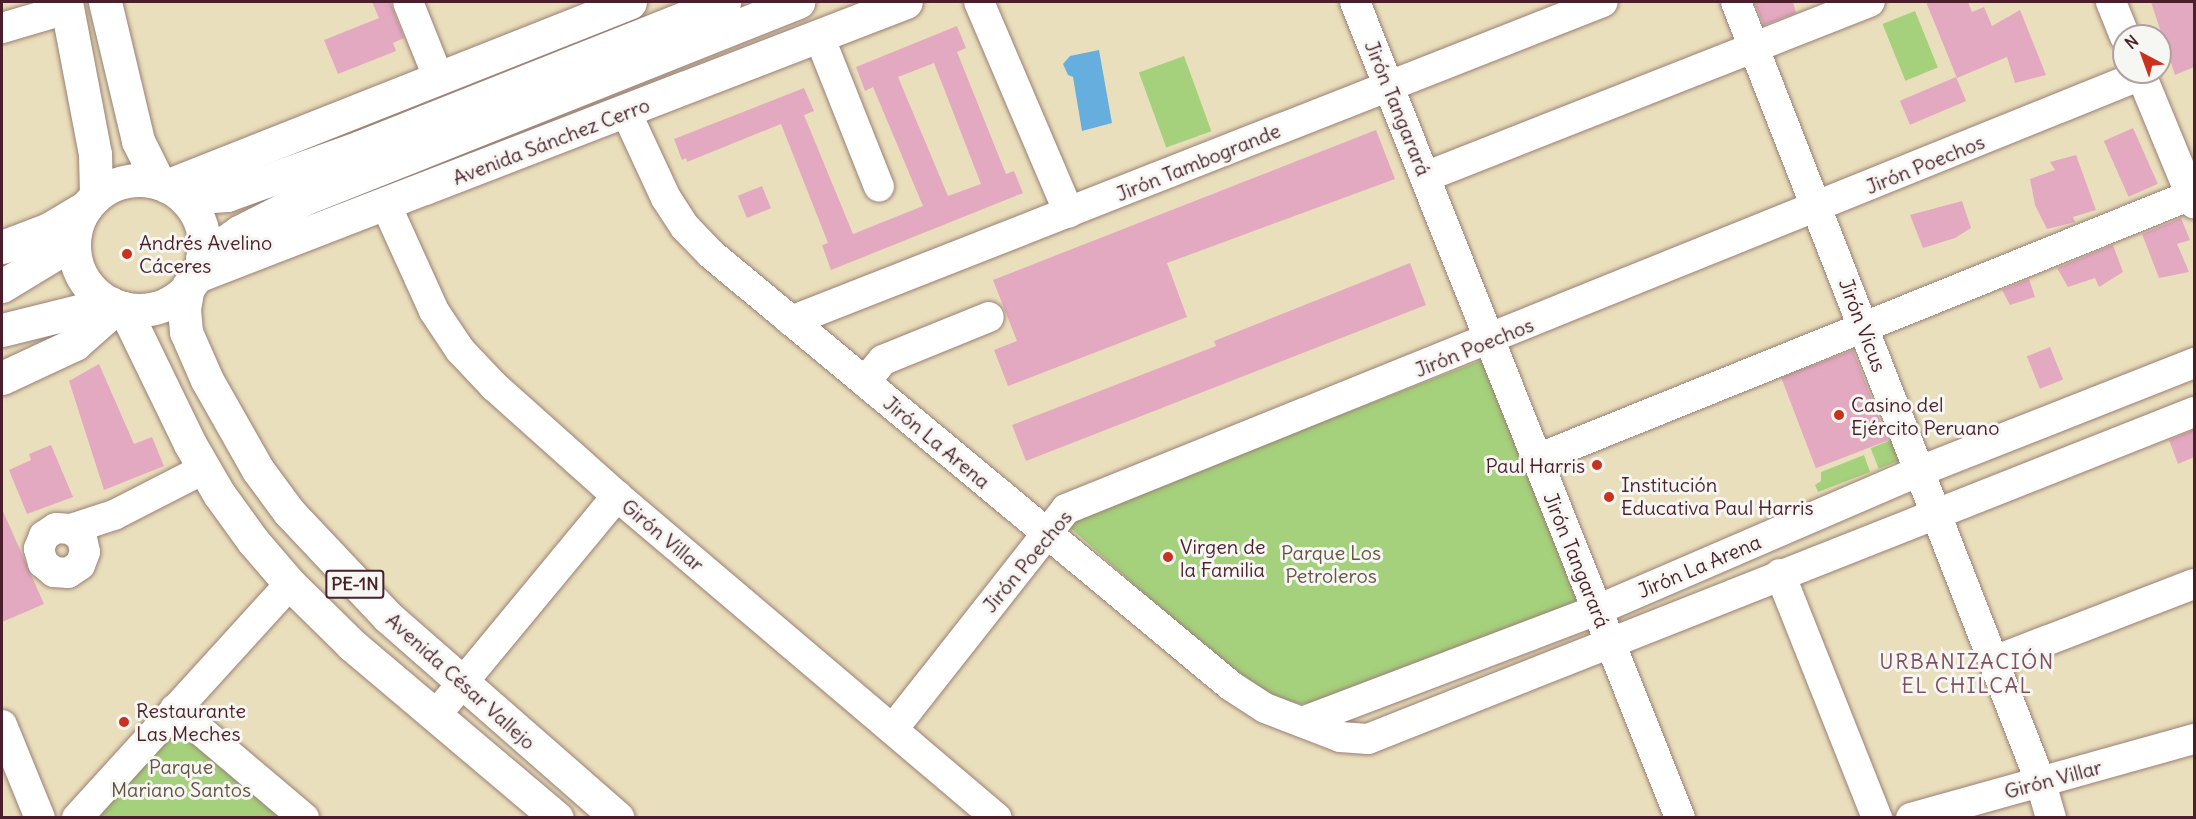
<!DOCTYPE html>
<html>
<head>
<meta charset="utf-8">
<style>
	body { margin:0 }
	#map { position:relative; width:2196px; height:819px; overflow:hidden; background:#eadfbc; font-family:Delius,sans-serif }
	div>[style] { position:absolute }
	.green>* { inset:0; background:#a5d07c; transform-origin:0 0 }
	.water>* { inset:0; background:#66aedd }
	.building>* { inset:0; background:#e3a9c1; transform-origin:0 0 }
	.roads { filter:drop-shadow(0 0 2px #9a7f74) drop-shadow(0 0 2px #9a7f74) }
	.minor>* { height:30px; margin:-15px; padding:0 15px; transform-origin:15px; border-radius:15px; background:#fff }
	.major>* { height:33px; margin:-16.5px; padding:0 16.5px; transform-origin:16.5px; border-radius:16.5px; background:#fff }
	.highway>* { height:33px; margin:-16.5px; padding:0 16.5px; transform-origin:16.5px; border-radius:16.5px; background:#fff }
	.highway>.ring { margin:-16.5px; padding:0; box-sizing:content-box; background:none; border:33px solid #fff; border-radius:50% }
	.dots>* { width:16px; height:16px; translate:-50% -50%; box-sizing:border-box; border:3px solid #f6f6f2; border-radius:50% }
	span { translate:-50% -50%; white-space:nowrap; text-align:center; line-height:1.15; -webkit-text-stroke:6px #f6f6f2; paint-order:stroke }
	.shield-label span { padding:2px 4px; background:#f6f6f2; border:2px solid; border-radius:4px; -webkit-text-stroke-width:0 }
	.shield-label { font-size:18px; color:#4a1f2b; font-weight:700 }
	.street-label { font-size:20px; color:#4a1f2b }
	.poi-label { font-size:20px; color:#4a1f2b }
	.left { translate:0 -50%; text-align:left }
	.right { translate:-100% -50%; text-align:right }
	.park-label { font-size:20px; color:#655443 }
	.neighbourhood-label { font-size:21px; color:#804f60; letter-spacing:1.5px }
	.frame { position:absolute; inset:0; border:3px solid #4a1f2b; pointer-events:none }
	.north { position:absolute; left:2112px; top:24px; width:60px; height:60px; box-sizing:border-box; background:#f6f6f2; border:2px solid #b1a0a2; border-radius:50%; rotate:319deg; font-size:16px; font-weight:700; line-height:24px; text-align:center; color:#4a1f2b }
	.north::after { content:''; display:block; margin:auto; width:21px; height:27px; background:#c8321e; clip-path:polygon(50% 0,100% 100%,50% 72%,0 100%) }
</style>
</head>
<body>
<div id="map">
	<div class="green">
		<div style="left:1915px;top:11px;width:61px;height:35px;rotate:68deg"></div>
		<div style="left:1184px;top:56px;width:80px;height:48px;rotate:70deg"></div>
		<div style="clip-path:polygon(1490px 357px,1587px 608px,1359px 699px,1300px 704px,1270px 697px,1244px 683px,1064px 522px)"></div>
		<div style="left:1891px;top:440px;width:22px;height:22px;rotate:68deg"></div>
		<div style="clip-path:polygon(1864px 455px,1870px 472px,1818px 492px,1815px 485px,1821px 481px,1821px 472px)"></div>
		<div style="clip-path:polygon(177px 722px,283px 818px,92px 818px)"></div>
	</div>
	<div class="water">
		<div style="clip-path:polygon(1099px 50px,1112px 123px,1082px 131px,1073px 77px,1068px 75px,1063px 64px,1070px 56px)"></div>
	</div>
	<div class="building">
		<div style="clip-path:polygon(372px 2px,390px 2px,404px 38px,393px 43px,396px 51px,338px 74px,324px 40px,379px 18px)"></div>
		<div style="clip-path:polygon(1754px 2px,1793px 2px,1796px 13px,1764px 25px)"></div>
		<div style="clip-path:polygon(1926px 2px,1968px 2px,1972px 12px,1984px 7px,1992px 26px,2020px 10px,2046px 75px,2015px 83px,2007px 57px,1957px 78px)"></div>
		<div style="clip-path:polygon(2151px 2px,2194px 2px,2194px 67px,2175px 75px)"></div>
		<div style="clip-path:polygon(evenodd,957px 26px,966px 48px,957px 52px,1006px 174px,1014px 171px,1023px 193px,831px 270px,822px 245px,828px 243px,781px 124px,687px 162px,686px 158px,682px 160px,674px 139px,804px 88px,814px 111px,804px 115px,853px 234px,923px 206px,873px 87px,865px 91px,856px 67px,957px 26px,934px 63px,981px 184px,948px 196px,898px 77px,934px 63px)"></div>
		<div style="left:1956px;top:77px;width:26px;height:61px;rotate:67deg"></div>
		<div style="left:2133px;top:128px;width:61px;height:32px;rotate:66deg"></div>
		<div style="clip-path:polygon(1376px 130px,1395px 179px,1167px 263px,1187px 317px,1008px 386px,994px 350px,1017px 341px,993px 280px)"></div>
		<div style="clip-path:polygon(2076px 155px,2096px 210px,2073px 217px,2075px 222px,2047px 229px,2035px 205px,2030px 179px,2055px 170px,2050px 162px)"></div>
		<div style="left:762px;top:186px;width:24px;height:26px;rotate:68deg"></div>
		<div style="clip-path:polygon(1962px 201px,1971px 228px,1955px 238px,1923px 248px,1910px 215px)"></div>
		<div style="clip-path:polygon(2181px 218px,2190px 240px,2177px 244px,2189px 272px,2159px 278px,2142px 234px)"></div>
		<div style="clip-path:polygon(2113px 245px,2123px 272px,2099px 287px,2095px 278px,2068px 287px,2057px 268px)"></div>
		<div style="clip-path:polygon(1410px 263px,1426px 305px,1026px 461px,1012px 425px,1216px 346px,1214px 341px)"></div>
		<div style="clip-path:polygon(2029px 279px,2035px 297px,2010px 305px,2002px 290px)"></div>
		<div style="left:2050px;top:347px;width:35px;height:25px;rotate:68deg"></div>
		<div style="left:1853px;top:350px;width:97px;height:77px;rotate:69deg"></div>
		<div style="clip-path:polygon(99px 364px,134px 444px,152px 437px,164px 466px,104px 490px,69px 381px)"></div>
		<div style="clip-path:polygon(2194px 430px,2194px 457px,2178px 464px,2169px 440px)"></div>
		<div style="clip-path:polygon(51px 445px,73px 497px,27px 514px,9px 470px,31px 460px,29px 454px)"></div>
		<div style="clip-path:polygon(2px 509px,44px 604px,2px 622px)"></div>
	</div>
	<div class="roads">
		<div class="minor">
			<div style="left:408px;top:2px;width:81px;rotate:68.2deg"></div>
			<div style="left:979px;top:2px;width:229px;rotate:66.9deg"></div>
			<div style="left:1355px;top:2px;width:878px;rotate:68.28deg"></div>
			<div style="left:1736px;top:2px;width:838px;rotate:68.67deg"></div>
			<div style="left:2041px;top:783px;width:36px;rotate:74deg"></div>
			<div style="left:2111px;top:2px;width:37px;rotate:68deg"></div>
			<div style="left:2px;top:28px;width:68px;rotate:-16.3deg"></div>
			<div style="left:819px;top:36px;width:162px;rotate:68.3deg"></div>
			<div style="left:2140px;top:72px;width:142px;rotate:67.6deg"></div>
			<div style="left:626px;top:112px;width:95px;rotate:65.1deg"></div>
			<div style="left:666px;top:198px;width:35px;rotate:57deg"></div>
			<div style="left:685px;top:227px;width:37px;rotate:46deg"></div>
			<div style="left:711px;top:254px;width:676px;rotate:39.72deg"></div>
			<div style="left:1231px;top:686px;width:40px;rotate:32.9deg"></div>
			<div style="left:1265px;top:708px;width:80px;rotate:21.1deg"></div>
			<div style="left:1340px;top:737px;width:28px;rotate:4deg"></div>
			<div style="left:1368px;top:739px;width:888px;rotate:-21.6deg"></div>
			<div style="left:1425px;top:177px;width:478px;rotate:-21.5deg"></div>
			<div style="left:386px;top:205px;width:116px;rotate:65.6deg"></div>
			<div style="left:434px;top:311px;width:47px;rotate:56.3deg"></div>
			<div style="left:460px;top:350px;width:50px;rotate:46.6deg"></div>
			<div style="left:494px;top:386px;width:165px;rotate:41.8deg"></div>
			<div style="left:617px;top:496px;width:498px;rotate:40.3deg"></div>
			<div style="left:791px;top:321px;width:872px;rotate:-21.45deg"></div>
			<div style="left:865px;top:382px;width:28px;rotate:-51deg"></div>
			<div style="left:883px;top:360px;width:114px;rotate:-22.1deg"></div>
			<div style="left:1537px;top:459px;width:705px;rotate:-21.98deg"></div>
			<div style="left:71px;top:529px;width:14px;rotate:39deg"></div>
			<div style="left:82px;top:538px;width:14px;rotate:78deg"></div>
			<div style="left:85px;top:552px;width:14px;rotate:111deg"></div>
			<div style="left:80px;top:565px;width:14px;rotate:146deg"></div>
			<div style="left:68px;top:573px;width:14px;rotate:-176deg"></div>
			<div style="left:54px;top:572px;width:14px;rotate:-141deg"></div>
			<div style="left:43px;top:563px;width:15px;rotate:-106deg"></div>
			<div style="left:39px;top:549px;width:14px;rotate:-69deg"></div>
			<div style="left:44px;top:536px;width:14px;rotate:-34deg"></div>
			<div style="left:56px;top:528px;width:15px;rotate:4deg"></div>
			<div style="left:71px;top:529px;width:45px;rotate:-18deg"></div>
			<div style="left:114px;top:515px;width:101px;rotate:-27.1deg"></div>
			<div style="left:1780px;top:574px;width:263px;rotate:68.3deg"></div>
			<div style="left:1994px;top:661px;width:214px;rotate:-21.1deg"></div>
			<div style="left:175px;top:709px;width:169px;rotate:40.2deg"></div>
			<div style="left:435px;top:716px;width:286px;rotate:-50.4deg"></div>
			<div style="left:1302px;top:722px;width:316px;rotate:-20.8deg"></div>
			<div style="left:1597px;top:610px;width:352px;rotate:-23.3deg"></div>
			<div style="left:1920px;top:471px;width:295px;rotate:-21.5deg"></div>
			<div style="left:2px;top:725px;width:100px;rotate:67.8deg"></div>
			<div style="left:893px;top:729px;width:280px;rotate:-51.8deg"></div>
			<div style="left:1066px;top:509px;width:1159px;rotate:-21.98deg"></div>
			<div style="left:77px;top:818px;width:316px;rotate:-47.7deg"></div>
			<div style="left:1911px;top:818px;width:294px;rotate:-15.6deg"></div>
		</div>
		<div class="major">
			<div style="left:166px;top:186px;width:499px;rotate:-21.6deg"></div>
			<div style="left:184px;top:198px;width:43px;rotate:-4deg"></div>
			<div style="left:227px;top:195px;width:141px;rotate:-19.8deg"></div>
			<div style="left:360px;top:147px;width:392px;rotate:-21.7deg"></div>
			<div style="left:2px;top:247px;width:50px;rotate:-21deg"></div>
			<div style="left:49px;top:229px;width:43px;rotate:-30.7deg"></div>
			<div style="left:202px;top:258px;width:45px;rotate:-35.1deg"></div>
			<div style="left:239px;top:232px;width:75px;rotate:-26.9deg"></div>
			<div style="left:306px;top:198px;width:530px;rotate:-21.72deg"></div>
			<div style="left:194px;top:277px;width:763px;rotate:-21.12deg"></div>
			<div style="left:188px;top:286px;width:23px;rotate:100deg"></div>
			<div style="left:184px;top:309px;width:23px;rotate:85deg"></div>
			<div style="left:186px;top:332px;width:52px;rotate:66.4deg"></div>
			<div style="left:207px;top:380px;width:103px;rotate:60.5deg"></div>
			<div style="left:258px;top:470px;width:52px;rotate:53.6deg"></div>
			<div style="left:289px;top:512px;width:144px;rotate:46.7deg"></div>
			<div style="left:388px;top:617px;width:305px;rotate:41.2deg"></div>
			<div style="left:124px;top:308px;width:151px;rotate:64.1deg"></div>
			<div style="left:190px;top:444px;width:58px;rotate:59.9deg"></div>
			<div style="left:219px;top:494px;width:58px;rotate:54.1deg"></div>
			<div style="left:253px;top:541px;width:57px;rotate:49.3deg"></div>
			<div style="left:290px;top:584px;width:87px;rotate:44.5deg"></div>
			<div style="left:352px;top:645px;width:268px;rotate:40.2deg"></div>
			<div style="left:2px;top:378px;width:81px;rotate:-25deg"></div>
			<div style="left:75px;top:344px;width:57px;rotate:-41.5deg"></div>
		</div>
		<div class="highway">
			<div style="left:66px;top:2px;width:155px;rotate:79.2deg"></div>
			<div style="left:95px;top:154px;width:42px;rotate:88.6deg"></div>
			<div style="left:105px;top:2px;width:143px;rotate:76.6deg"></div>
			<div style="left:138px;top:141px;width:47px;rotate:63.4deg"></div>
			<div class="ring" style="left:74px;top:180px;width:97px;height:97px"></div>
			<div style="left:2px;top:286px;width:66px;rotate:-31.3deg"></div>
			<div style="left:58px;top:252px;width:25px;rotate:-48deg"></div>
			<div style="left:2px;top:330px;width:112px;rotate:-13.9deg"></div>
		</div>
	</div>
	<div class="dots">
		<div style="left:127px;top:254px;background:#c8321e"></div>
		<div style="left:1839px;top:415px;background:#c8321e"></div>
		<div style="left:1597px;top:465px;background:#c8321e"></div>
		<div style="left:1609px;top:497px;background:#c8321e"></div>
		<div style="left:1168px;top:557px;background:#c8321e"></div>
		<div style="left:124px;top:722px;background:#c8321e"></div>
	</div>
	<div class="shield-label">
		<span style="left:355px;top:584px">PE-1N</span>
	</div>
	<div class="street-label">
		<span style="left:1398px;top:108px;rotate:68deg">Jirón Tangarará</span>
		<span style="left:551px;top:141px;rotate:-21deg">Avenida Sánchez Cerro</span>
		<span style="left:1198px;top:162px;rotate:-22deg">Jirón Tambogrande</span>
		<span style="left:1925px;top:164px;rotate:-22deg">Jirón Poechos</span>
		<span style="left:1863px;top:325px;rotate:69deg">Jirón Vicus</span>
		<span style="left:1474px;top:347px;rotate:-22deg">Jirón Poechos</span>
		<span style="left:937px;top:442px;rotate:40deg">Jirón La Arena</span>
		<span style="left:663px;top:535px;rotate:40deg">Girón Villar</span>
		<span style="left:1577px;top:560px;rotate:68deg">Jirón Tangarará</span>
		<span style="left:1027px;top:561px;rotate:-50deg">Jirón Poechos</span>
		<span style="left:1699px;top:566px;rotate:-23deg">Jirón La Arena</span>
		<span style="left:461px;top:681px;rotate:42deg">Avenida César Vallejo</span>
		<span style="left:2053px;top:779px;rotate:-15deg">Girón Villar</span>
	</div>
	<div class="poi-label">
		<span class="left" style="left:139px;top:254px">Andrés Avelino<br>Cáceres</span>
		<span class="left" style="left:1851px;top:416px">Casino del<br>Ejército Peruano</span>
		<span class="right" style="left:1585px;top:465px">Paul Harris</span>
		<span class="left" style="left:1621px;top:496px">Institución<br>Educativa Paul Harris</span>
		<span class="left" style="left:1180px;top:558px">Virgen de<br>la Familia</span>
		<span class="left" style="left:136px;top:722px">Restaurante<br>Las Meches</span>
	</div>
	<div class="park-label">
		<span style="left:1331px;top:564px">Parque Los<br>Petroleros</span>
		<span style="left:181px;top:778px">Parque<br>Mariano Santos</span>
	</div>
	<div class="neighbourhood-label">
		<span style="left:1967px;top:674px">URBANIZACIÓN<br>EL CHILCAL</span>
	</div>
	<div class="frame"></div>
	<div class="north">N</div>
</div>
</body>
</html>
